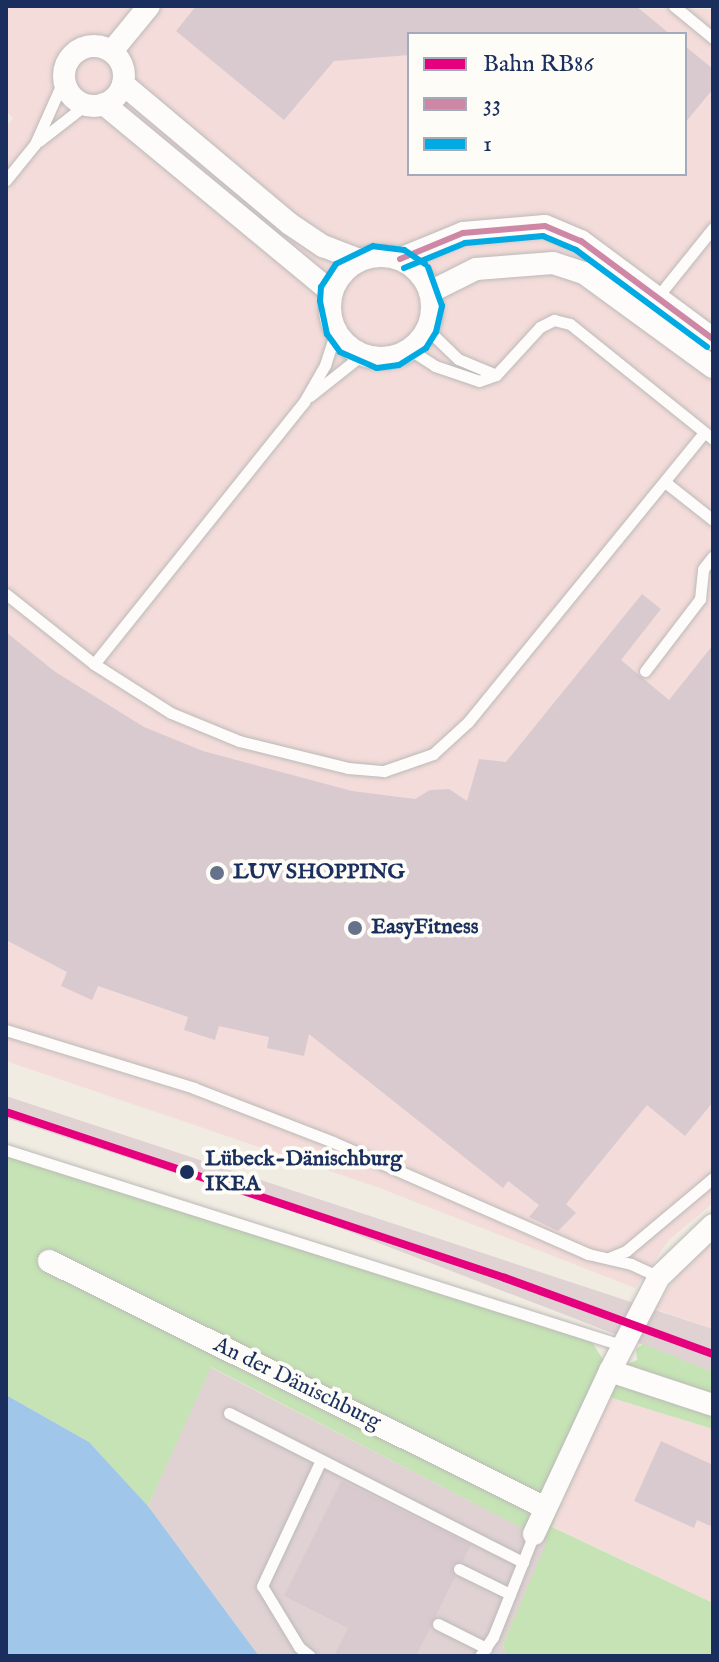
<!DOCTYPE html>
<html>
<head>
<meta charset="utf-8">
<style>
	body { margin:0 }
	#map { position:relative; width:719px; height:1662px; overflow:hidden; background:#f0ece2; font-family:"IM FELL English",serif }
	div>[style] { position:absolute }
	.built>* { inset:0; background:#f4dcda }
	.industrial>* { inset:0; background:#e0d2d3 }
	.green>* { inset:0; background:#c5e3b4 }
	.water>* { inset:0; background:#a0c6ea }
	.building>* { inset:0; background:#d9cad0 }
	.roads { filter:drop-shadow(0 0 2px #bbbab8) drop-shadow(0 0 2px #bbbab8) }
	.lane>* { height:11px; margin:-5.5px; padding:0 5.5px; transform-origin:5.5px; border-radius:5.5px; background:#fdfcfb }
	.street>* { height:22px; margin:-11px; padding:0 11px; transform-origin:11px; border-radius:11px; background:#fdfcfb }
	.street>.ring { margin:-11px; padding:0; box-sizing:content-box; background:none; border:22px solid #fdfcfb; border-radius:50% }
	.bus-1>* { height:6px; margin:-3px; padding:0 3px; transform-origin:3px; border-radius:3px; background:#ce88a5 }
	.bus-2>* { height:6px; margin:-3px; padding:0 3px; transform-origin:3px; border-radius:3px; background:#01aae3 }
	.rail-1>* { height:8px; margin:-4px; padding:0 4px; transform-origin:4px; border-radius:4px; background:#e5007d }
	.dots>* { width:22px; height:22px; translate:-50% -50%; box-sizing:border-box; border:4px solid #fdfcf7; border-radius:50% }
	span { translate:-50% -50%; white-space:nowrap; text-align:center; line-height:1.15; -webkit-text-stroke:8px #fdfcf7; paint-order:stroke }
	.poi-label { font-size:22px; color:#1b2f5e; font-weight:700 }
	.left { translate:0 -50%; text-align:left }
	.stop-label { font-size:22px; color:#1b2f5e; font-weight:700 }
	.street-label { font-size:22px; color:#1b2f5e }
	.frame { position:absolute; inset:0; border:8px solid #1b2f5e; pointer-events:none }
	.legend { position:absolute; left:407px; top:32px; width:280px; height:144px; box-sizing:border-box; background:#fdfcf7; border:2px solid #a3aaba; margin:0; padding:10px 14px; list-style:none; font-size:24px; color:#1b2f5e }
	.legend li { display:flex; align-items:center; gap:16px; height:40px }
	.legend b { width:40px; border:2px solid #a3aaba }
</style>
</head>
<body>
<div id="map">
	<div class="built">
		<div style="clip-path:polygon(evenodd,6px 6px,713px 9px,713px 1203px,669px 1240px,635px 1288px,377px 1187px,6px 1061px,6px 127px,13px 118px,6px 111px,6px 6px,409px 34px,685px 34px,685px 174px,409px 174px,409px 34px)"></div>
		<div style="clip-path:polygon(713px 1241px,713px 1329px,655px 1309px,683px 1265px)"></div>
		<div style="clip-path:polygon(608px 1397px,713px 1429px,713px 1603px,551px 1526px)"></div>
	</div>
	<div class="industrial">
		<div style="clip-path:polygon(6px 1096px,713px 1329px,713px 1372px,327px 1223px,6px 1118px)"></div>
		<div style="clip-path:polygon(210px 1367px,548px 1541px,503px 1644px,506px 1656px,259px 1656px,148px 1506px)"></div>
	</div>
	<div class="green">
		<div style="clip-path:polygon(6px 1155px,592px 1342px,610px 1371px,637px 1360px,636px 1349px,643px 1344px,713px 1372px,713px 1429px,599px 1394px,545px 1507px,559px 1508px,552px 1527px,713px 1603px,713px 1656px,506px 1656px,503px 1644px,547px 1541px,211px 1367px,148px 1506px,89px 1442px,6px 1395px)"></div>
	</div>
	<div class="water">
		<div style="clip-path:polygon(6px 1395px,89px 1442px,148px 1506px,259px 1656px,6px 1656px)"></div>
	</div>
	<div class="building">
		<div style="clip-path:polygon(196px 6px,636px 6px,670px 34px,409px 34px,409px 55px,334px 61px,284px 120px,176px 31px)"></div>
		<div style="clip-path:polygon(685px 46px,713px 69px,713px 89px,685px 123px)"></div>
		<div style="clip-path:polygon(642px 594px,661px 609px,621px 660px,669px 700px,713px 645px,713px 1102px,685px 1136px,647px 1105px,566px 1204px,576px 1213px,558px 1231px,529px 1217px,539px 1205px,508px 1181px,503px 1188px,309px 1034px,304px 1056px,267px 1048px,269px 1037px,219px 1026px,215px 1040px,184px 1030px,188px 1017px,98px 986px,92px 1000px,61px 986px,67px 972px,6px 940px,6px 632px,54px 671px,144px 727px,203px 751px,352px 791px,415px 799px,430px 790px,449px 789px,467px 801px,479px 759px,506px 762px)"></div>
		<div style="clip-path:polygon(661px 1441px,713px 1465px,713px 1527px,697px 1520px,694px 1528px,634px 1501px)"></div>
		<div style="clip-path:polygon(341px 1481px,471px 1545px,463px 1561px,452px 1565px,455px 1577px,416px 1656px,334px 1656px,348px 1628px,284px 1596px)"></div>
	</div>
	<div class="roads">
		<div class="lane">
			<div style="left:674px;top:6px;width:50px;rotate:39.4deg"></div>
			<div style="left:39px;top:141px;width:58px;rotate:-38deg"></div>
			<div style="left:6px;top:180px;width:46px;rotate:-51.1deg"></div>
			<div style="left:35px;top:144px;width:71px;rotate:-66deg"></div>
			<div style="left:643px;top:315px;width:112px;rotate:-51.2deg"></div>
			<div style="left:427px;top:329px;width:43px;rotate:44.1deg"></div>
			<div style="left:458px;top:359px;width:41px;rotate:22.8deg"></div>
			<div style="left:409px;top:349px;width:31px;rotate:33deg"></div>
			<div style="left:435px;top:366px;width:46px;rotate:18.8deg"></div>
			<div style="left:479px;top:381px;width:18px;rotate:-19deg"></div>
			<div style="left:496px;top:375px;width:65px;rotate:-47.5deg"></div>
			<div style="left:540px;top:327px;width:16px;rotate:-27deg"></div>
			<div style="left:554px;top:320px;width:16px;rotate:14deg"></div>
			<div style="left:570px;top:324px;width:184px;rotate:38.8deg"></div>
			<div style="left:310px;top:396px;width:68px;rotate:-38.4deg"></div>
			<div style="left:665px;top:482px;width:61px;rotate:38.4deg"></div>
			<div style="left:6px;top:594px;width:112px;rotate:38.5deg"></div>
			<div style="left:94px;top:664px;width:91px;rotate:32.5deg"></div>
			<div style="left:171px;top:713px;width:74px;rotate:22.4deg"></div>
			<div style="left:239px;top:741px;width:112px;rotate:13.9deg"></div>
			<div style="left:348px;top:768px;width:36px;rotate:5deg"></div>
			<div style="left:384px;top:771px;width:52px;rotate:-19.1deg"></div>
			<div style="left:433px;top:754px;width:47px;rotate:-42.4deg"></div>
			<div style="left:468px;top:722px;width:373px;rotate:-50.8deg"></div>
			<div style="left:94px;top:664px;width:336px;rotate:-51.3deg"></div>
			<div style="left:304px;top:402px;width:43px;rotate:-60.4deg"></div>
			<div style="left:325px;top:365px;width:36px;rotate:-72deg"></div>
			<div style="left:645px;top:671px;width:91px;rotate:-52.6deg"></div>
			<div style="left:700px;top:599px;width:30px;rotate:-84deg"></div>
			<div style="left:703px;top:569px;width:16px;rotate:-52deg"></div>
			<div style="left:6px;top:1030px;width:197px;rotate:17.1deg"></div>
			<div style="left:194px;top:1088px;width:149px;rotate:21.2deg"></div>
			<div style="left:333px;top:1142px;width:279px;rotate:23.7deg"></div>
			<div style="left:588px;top:1254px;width:44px;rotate:13.1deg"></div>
			<div style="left:631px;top:1264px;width:31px;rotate:25deg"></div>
			<div style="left:6px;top:1150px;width:645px;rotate:17.59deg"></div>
			<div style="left:611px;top:1257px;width:16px;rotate:-22deg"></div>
			<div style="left:626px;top:1251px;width:114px;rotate:-40deg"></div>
			<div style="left:229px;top:1413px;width:330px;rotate:26.9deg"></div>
			<div style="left:459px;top:1569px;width:57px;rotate:26.1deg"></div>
			<div style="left:438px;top:1624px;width:54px;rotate:26.6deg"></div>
			<div style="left:310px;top:1656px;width:14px;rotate:-141deg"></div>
			<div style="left:299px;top:1647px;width:71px;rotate:-121.2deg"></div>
			<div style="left:262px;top:1586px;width:139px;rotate:-64.9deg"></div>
			<div style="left:480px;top:1656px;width:23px;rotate:-56deg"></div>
			<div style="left:493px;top:1637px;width:111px;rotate:-68.3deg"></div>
		</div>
		<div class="street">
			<div class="ring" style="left:64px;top:46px;width:38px;height:38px"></div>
			<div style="left:112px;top:51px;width:58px;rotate:-50.6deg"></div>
			<div style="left:123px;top:84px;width:218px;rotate:40deg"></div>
			<div style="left:290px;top:224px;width:40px;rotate:34deg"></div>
			<div style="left:323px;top:246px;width:39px;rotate:21deg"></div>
			<div style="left:104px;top:104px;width:293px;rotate:39.6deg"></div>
			<div class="ring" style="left:330px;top:256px;width:80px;height:80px"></div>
			<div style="left:400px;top:259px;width:68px;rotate:-22.4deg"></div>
			<div style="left:463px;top:233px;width:82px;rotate:-4.9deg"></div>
			<div style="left:545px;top:226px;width:39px;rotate:23deg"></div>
			<div style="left:581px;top:241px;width:164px;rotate:36.6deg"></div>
			<div style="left:430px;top:292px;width:51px;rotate:-26.6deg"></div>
			<div style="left:476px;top:269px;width:77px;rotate:-4.5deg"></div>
			<div style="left:553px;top:263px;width:33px;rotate:18deg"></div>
			<div style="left:584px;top:273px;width:160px;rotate:36.1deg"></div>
			<div style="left:49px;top:1261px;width:553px;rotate:26.43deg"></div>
			<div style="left:610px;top:1371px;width:106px;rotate:-62.5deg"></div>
			<div style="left:659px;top:1277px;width:75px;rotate:-43.9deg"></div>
			<div style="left:534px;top:1534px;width:180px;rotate:-65deg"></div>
			<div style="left:610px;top:1371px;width:108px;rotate:18.3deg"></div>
		</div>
	</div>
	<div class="bus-1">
		<div style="left:400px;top:259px;width:68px;rotate:-22.4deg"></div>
		<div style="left:463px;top:233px;width:82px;rotate:-4.9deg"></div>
		<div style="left:545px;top:226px;width:39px;rotate:23deg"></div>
		<div style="left:581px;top:241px;width:164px;rotate:36.6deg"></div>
	</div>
	<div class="bus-2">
		<div style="left:425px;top:264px;width:25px;rotate:-146deg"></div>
		<div style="left:404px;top:250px;width:31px;rotate:-173deg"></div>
		<div style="left:373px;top:246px;width:41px;rotate:154.1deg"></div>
		<div style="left:336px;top:264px;width:27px;rotate:123deg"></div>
		<div style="left:321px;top:287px;width:14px;rotate:94deg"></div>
		<div style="left:320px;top:301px;width:34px;rotate:78deg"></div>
		<div style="left:327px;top:334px;width:22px;rotate:54deg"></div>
		<div style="left:340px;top:352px;width:40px;rotate:23.4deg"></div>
		<div style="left:377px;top:368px;width:22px;rotate:-8deg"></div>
		<div style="left:399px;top:365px;width:32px;rotate:-32deg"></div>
		<div style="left:426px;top:348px;width:19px;rotate:-58deg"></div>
		<div style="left:436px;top:332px;width:27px;rotate:-77deg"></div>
		<div style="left:442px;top:306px;width:41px;rotate:-109.7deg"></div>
		<div style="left:404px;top:268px;width:66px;rotate:-22.3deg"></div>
		<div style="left:465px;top:243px;width:78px;rotate:-5.1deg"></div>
		<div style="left:543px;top:236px;width:36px;rotate:23deg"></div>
		<div style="left:576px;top:250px;width:163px;rotate:36.5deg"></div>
	</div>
	<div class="rail-1">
		<div style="left:6px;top:1112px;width:526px;rotate:18.4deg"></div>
		<div style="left:505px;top:1278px;width:221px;rotate:20.1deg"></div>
	</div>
	<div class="dots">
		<div style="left:217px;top:873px;background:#66718c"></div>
		<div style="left:355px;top:928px;background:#66718c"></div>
		<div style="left:187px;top:1172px;background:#1b2f5e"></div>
	</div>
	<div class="poi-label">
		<span class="left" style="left:233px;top:873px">LUV SHOPPING</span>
		<span class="left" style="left:371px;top:928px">EasyFitness</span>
	</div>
	<div class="stop-label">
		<span class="left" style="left:205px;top:1172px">Lübeck-Dänischburg<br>IKEA</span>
	</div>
	<div class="street-label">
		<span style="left:297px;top:1384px;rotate:26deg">An der Dänischburg</span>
	</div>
	<div class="frame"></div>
	<ul class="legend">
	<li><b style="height:10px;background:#e5007d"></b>Bahn RB86</li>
	<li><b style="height:10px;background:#ce88a5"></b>33</li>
	<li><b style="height:10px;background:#01aae3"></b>1</li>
	</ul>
</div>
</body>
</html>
